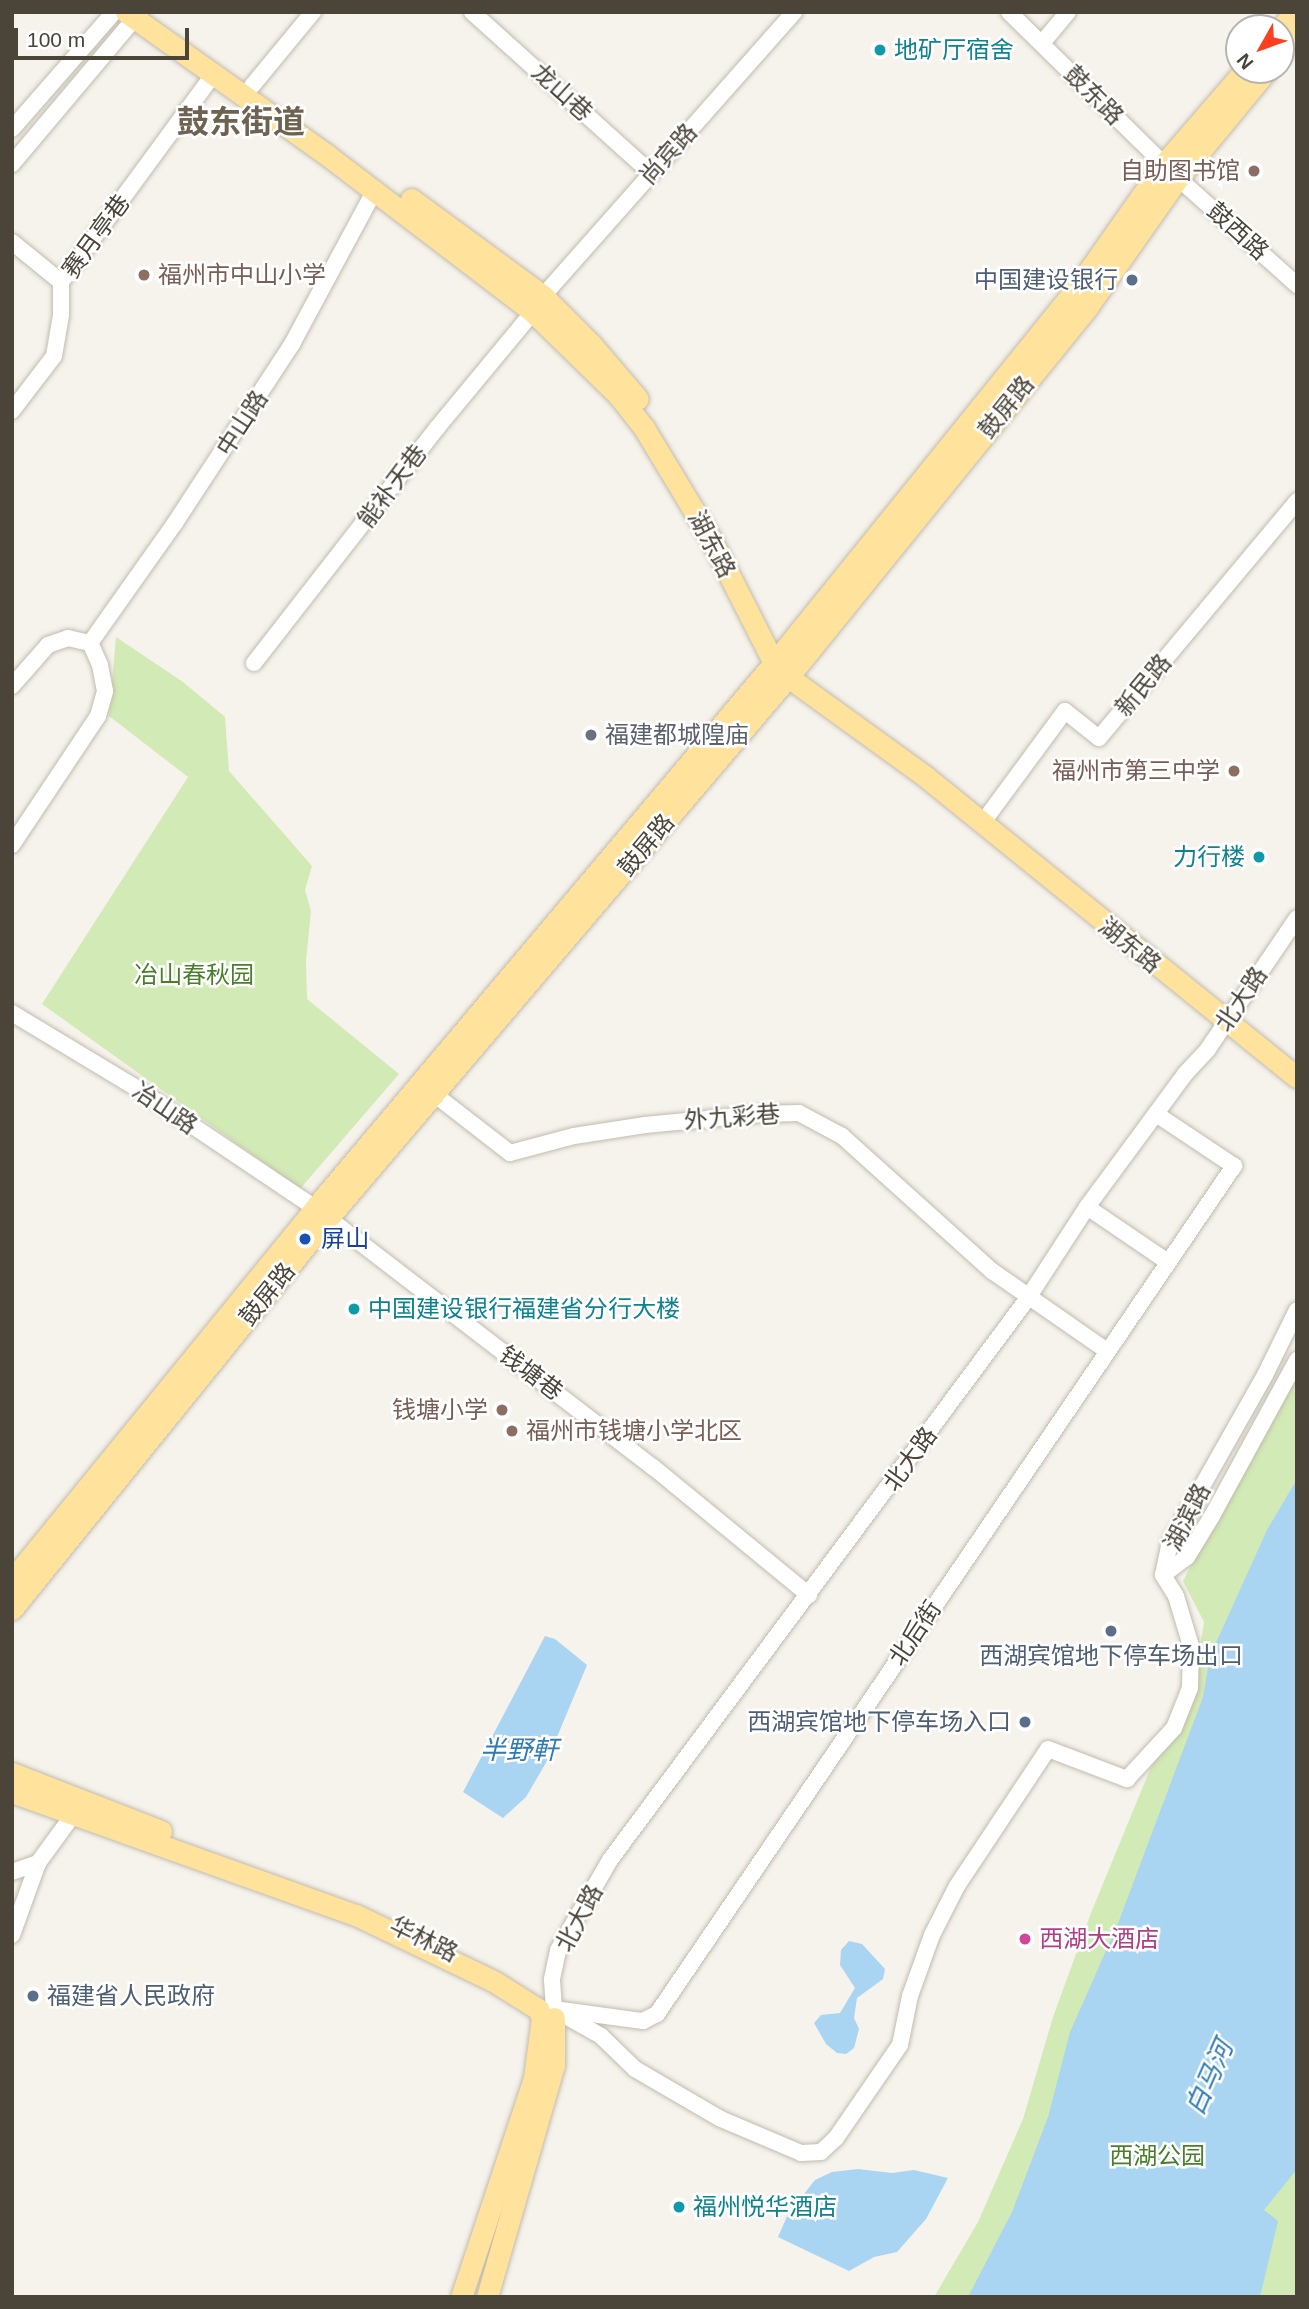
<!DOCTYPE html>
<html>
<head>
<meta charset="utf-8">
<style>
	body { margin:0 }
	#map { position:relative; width:1309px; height:2309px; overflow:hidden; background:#f6f3ec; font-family:Arial,"Noto Sans SC",sans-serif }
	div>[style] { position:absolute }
	.green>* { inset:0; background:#d2eab5 }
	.water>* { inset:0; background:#a9d4f2 }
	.roads { filter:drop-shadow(0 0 2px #c2bbae) drop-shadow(0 0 2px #c2bbae) }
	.minor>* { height:16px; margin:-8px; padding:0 8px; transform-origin:8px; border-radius:8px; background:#fff }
	.major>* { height:21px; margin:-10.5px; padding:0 10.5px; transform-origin:10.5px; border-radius:10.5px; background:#ffe39c }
	.dots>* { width:19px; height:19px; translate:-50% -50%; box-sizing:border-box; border:4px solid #fff; border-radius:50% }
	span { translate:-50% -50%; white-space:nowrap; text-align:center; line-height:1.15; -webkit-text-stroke:5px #fff; paint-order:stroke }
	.culture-label { font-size:24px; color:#0d838f }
	.left { translate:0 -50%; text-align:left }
	.right { translate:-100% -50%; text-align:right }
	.street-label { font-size:24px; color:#4b4439 }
	.education-label { font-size:24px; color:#785e54 }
	.service-label { font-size:24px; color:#4e5e75 }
	.worship-label { font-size:24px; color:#5b616d }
	.park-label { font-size:24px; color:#4a7f2a }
	.transit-label { font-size:24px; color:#164399 }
	.hotel-label { font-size:24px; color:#b23c85 }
	.water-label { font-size:26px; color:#2e7ab2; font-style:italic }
	.district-label { font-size:32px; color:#6e6250; font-weight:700 }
	.frame { position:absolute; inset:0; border:14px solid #4b4439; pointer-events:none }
	.north { position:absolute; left:1225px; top:14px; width:70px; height:70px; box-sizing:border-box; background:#fff; border:2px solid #b7b4b0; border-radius:50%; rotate:230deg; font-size:19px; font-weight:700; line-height:28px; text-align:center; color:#4b4439 }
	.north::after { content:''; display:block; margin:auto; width:24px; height:32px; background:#fc3f1d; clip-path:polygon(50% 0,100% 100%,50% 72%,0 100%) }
	.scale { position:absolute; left:14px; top:28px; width:175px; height:32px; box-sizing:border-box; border:4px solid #4b4439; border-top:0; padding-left:9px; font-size:21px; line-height:24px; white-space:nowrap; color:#4b4439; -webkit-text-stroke:5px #fff; paint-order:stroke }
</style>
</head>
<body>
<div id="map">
	<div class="green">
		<div style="clip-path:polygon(116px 637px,183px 682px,225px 717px,229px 771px,312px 866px,305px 890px,311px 911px,306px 961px,307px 999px,399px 1074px,300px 1189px,42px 1004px,188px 777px,109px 716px)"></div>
		<div style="clip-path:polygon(1297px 1363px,1297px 2297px,934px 2297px,978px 2222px,1023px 2119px,1053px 2017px,1091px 1913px,1151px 1767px,1192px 1700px,1204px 1622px,1183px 1581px)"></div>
	</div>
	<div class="water">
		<div style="clip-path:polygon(1297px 1479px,1297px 2169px,1264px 2210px,1278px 2221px,1260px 2297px,968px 2297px,1012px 2212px,1048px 2117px,1070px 2032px,1117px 1926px,1203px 1697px,1210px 1656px,1267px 1530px)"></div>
		<div style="clip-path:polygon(545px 1636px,555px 1639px,587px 1665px,547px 1761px,526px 1797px,503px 1818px,463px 1792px)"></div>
		<div style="clip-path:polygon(849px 1941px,862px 1944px,885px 1969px,883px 1979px,857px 1998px,854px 2018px,859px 2029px,854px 2048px,846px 2054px,837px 2053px,826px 2044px,814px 2023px,821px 2015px,840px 2013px,855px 1988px,840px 1965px,841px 1950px)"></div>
		<div style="clip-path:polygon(858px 2169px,892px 2173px,914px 2170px,948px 2178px,926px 2219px,897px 2252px,874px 2257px,849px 2271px,778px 2237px,788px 2214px,815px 2180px,832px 2172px)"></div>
	</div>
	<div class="roads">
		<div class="minor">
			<div style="left:472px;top:12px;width:241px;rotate:42deg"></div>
			<div style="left:1009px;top:12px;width:237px;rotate:44.5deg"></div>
			<div style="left:1178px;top:178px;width:160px;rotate:42deg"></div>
			<div style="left:1042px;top:43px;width:40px;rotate:-50deg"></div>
			<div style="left:252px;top:86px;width:96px;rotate:-50.5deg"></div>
			<div style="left:12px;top:129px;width:155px;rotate:-48.9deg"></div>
			<div style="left:12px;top:164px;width:199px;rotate:-49.9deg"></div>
			<div style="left:12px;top:242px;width:63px;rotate:39.2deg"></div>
			<div style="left:543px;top:296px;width:379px;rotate:-48.5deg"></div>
			<div style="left:12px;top:411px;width:69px;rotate:-52.6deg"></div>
			<div style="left:54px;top:356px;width:42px;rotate:-80.3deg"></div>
			<div style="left:61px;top:315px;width:33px;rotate:-90deg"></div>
			<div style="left:61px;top:282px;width:258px;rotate:-53.7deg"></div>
			<div style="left:90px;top:643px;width:147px;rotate:-54.7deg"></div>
			<div style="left:175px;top:523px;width:214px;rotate:-56.8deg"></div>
			<div style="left:292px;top:344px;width:175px;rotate:-61.7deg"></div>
			<div style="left:254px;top:663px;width:298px;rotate:-52.1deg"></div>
			<div style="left:437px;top:428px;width:151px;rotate:-50.4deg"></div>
			<div style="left:12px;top:686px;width:55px;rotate:-48.7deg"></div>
			<div style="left:48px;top:645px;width:21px;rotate:-19deg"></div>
			<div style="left:68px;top:638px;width:23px;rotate:13deg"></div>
			<div style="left:989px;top:814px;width:128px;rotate:-53.6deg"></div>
			<div style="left:1065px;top:711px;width:43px;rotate:38.5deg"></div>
			<div style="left:1099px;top:738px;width:309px;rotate:-50.1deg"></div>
			<div style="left:12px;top:845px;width:155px;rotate:-56.3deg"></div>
			<div style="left:98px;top:716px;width:26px;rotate:-74deg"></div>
			<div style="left:105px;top:691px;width:26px;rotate:-101deg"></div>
			<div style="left:100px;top:665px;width:24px;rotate:-114deg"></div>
			<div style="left:12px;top:1013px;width:147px;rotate:31.1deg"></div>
			<div style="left:138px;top:1089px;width:213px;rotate:33.9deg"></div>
			<div style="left:315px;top:1208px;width:426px;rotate:37.5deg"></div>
			<div style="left:653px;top:1467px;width:202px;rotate:39.4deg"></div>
			<div style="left:434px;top:1094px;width:96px;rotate:37.8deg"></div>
			<div style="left:510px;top:1153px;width:66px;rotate:-14.9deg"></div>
			<div style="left:574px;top:1136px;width:72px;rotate:-8.8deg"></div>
			<div style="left:645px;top:1125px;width:115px;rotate:-5.5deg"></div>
			<div style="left:759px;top:1114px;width:40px;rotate:-1.4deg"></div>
			<div style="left:799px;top:1113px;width:49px;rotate:28.1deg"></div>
			<div style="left:842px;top:1136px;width:202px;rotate:42deg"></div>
			<div style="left:992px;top:1271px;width:140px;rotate:34.8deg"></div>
			<div style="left:1087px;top:1207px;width:98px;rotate:34.2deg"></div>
			<div style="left:1163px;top:1575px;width:33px;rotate:-78deg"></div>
			<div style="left:1170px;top:1543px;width:193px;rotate:-60.5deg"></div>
			<div style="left:1265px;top:1375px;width:72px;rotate:-63.8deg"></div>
			<div style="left:1163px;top:1575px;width:30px;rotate:-37deg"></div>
			<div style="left:1187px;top:1557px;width:48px;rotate:-58.6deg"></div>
			<div style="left:1212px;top:1516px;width:178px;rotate:-61.4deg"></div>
			<div style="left:12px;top:1872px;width:28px;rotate:-19deg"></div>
			<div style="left:12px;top:1935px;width:77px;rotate:-70.1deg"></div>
			<div style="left:38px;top:1863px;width:59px;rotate:-53.9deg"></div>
			<div style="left:554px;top:2009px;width:30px;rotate:-94deg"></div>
			<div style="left:552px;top:1979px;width:30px;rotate:-78deg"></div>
			<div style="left:558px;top:1950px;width:104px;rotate:-60deg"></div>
			<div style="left:610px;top:1860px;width:700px;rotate:-53.36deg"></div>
			<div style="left:1028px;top:1298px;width:108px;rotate:-57deg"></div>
			<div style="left:1087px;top:1207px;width:165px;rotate:-53.6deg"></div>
			<div style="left:1185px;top:1074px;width:34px;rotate:-47deg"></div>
			<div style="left:1208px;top:1049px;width:158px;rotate:-55.8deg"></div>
			<div style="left:554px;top:2009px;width:90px;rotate:7.7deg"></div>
			<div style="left:643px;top:2021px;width:16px;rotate:-27deg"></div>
			<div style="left:657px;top:2014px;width:1026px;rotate:-55.77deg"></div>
			<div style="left:1234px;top:1166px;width:94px;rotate:-146.3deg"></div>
			<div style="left:562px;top:2014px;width:45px;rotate:29.4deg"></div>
			<div style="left:601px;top:2036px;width:47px;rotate:44.1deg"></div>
			<div style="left:635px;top:2069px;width:99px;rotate:30.2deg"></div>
			<div style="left:721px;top:2119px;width:87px;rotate:23deg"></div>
			<div style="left:801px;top:2153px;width:20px;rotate:-3deg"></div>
			<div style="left:821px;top:2152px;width:21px;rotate:-43deg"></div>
			<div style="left:836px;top:2138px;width:113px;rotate:-55.5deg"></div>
			<div style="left:900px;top:2045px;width:50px;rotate:-78.5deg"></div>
			<div style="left:910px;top:1996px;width:65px;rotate:-70.2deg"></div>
			<div style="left:932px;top:1935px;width:55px;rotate:-63deg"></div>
			<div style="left:957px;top:1886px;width:164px;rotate:-56.4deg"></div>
			<div style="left:1048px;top:1749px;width:85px;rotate:20.8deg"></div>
			<div style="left:1127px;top:1779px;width:69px;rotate:-47.3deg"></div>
			<div style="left:1174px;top:1728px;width:43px;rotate:-68.2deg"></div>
			<div style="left:1190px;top:1688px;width:42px;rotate:-88.6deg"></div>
			<div style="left:1191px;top:1646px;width:52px;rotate:-106.7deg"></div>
			<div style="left:1176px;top:1596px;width:25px;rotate:-122deg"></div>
		</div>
		<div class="major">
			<div style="left:126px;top:12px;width:247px;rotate:35.4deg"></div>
			<div style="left:327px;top:155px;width:259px;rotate:37.3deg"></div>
			<div style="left:533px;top:312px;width:120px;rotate:44.3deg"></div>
			<div style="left:619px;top:396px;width:41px;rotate:52deg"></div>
			<div style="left:644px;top:428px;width:130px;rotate:58.9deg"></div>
			<div style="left:711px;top:539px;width:139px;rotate:63.1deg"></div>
			<div style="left:774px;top:663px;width:20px;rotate:45deg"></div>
			<div style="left:788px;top:677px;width:170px;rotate:35.9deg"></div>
			<div style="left:926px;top:777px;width:477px;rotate:39deg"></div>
			<div style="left:1281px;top:28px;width:21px;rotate:-49deg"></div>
			<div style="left:1281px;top:53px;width:26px;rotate:-51deg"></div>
			<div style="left:411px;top:199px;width:164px;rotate:36.3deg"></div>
			<div style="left:543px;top:296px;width:68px;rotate:45deg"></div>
			<div style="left:591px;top:344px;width:72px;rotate:49.5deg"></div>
			<div style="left:12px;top:1580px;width:480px;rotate:-50.8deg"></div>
			<div style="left:315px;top:1208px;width:713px;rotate:-49.9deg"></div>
			<div style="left:774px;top:663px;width:481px;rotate:-51.1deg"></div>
			<div style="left:1076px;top:289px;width:153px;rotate:-54.9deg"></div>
			<div style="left:1164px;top:164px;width:124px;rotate:-49.2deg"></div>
			<div style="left:12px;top:1609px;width:503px;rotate:-51.06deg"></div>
			<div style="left:328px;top:1218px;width:710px;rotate:-49.63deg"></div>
			<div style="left:788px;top:677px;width:477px;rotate:-51deg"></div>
			<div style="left:1088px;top:306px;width:156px;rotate:-54.9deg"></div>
			<div style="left:1178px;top:178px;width:140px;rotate:-50.5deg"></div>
			<div style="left:12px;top:1773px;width:160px;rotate:21.3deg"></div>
			<div style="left:12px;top:1792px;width:365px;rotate:19.7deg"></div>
			<div style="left:356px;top:1915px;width:154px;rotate:25.7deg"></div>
			<div style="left:495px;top:1982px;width:51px;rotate:32.1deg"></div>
			<div style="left:538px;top:2009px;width:10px;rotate:66deg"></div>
			<div style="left:542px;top:2018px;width:61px;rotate:97.6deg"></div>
			<div style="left:534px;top:2078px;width:231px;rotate:108.4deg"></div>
			<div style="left:487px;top:2297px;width:241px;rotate:-73.9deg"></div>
			<div style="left:554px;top:2065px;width:47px;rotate:-90deg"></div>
		</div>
	</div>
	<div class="dots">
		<div style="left:880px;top:50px;background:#0f9aa8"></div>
		<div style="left:1254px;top:171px;background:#8d6e63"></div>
		<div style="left:144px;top:275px;background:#8d6e63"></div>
		<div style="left:1132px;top:280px;background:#5c6f8a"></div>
		<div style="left:591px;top:735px;background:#6b7280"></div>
		<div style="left:1234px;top:771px;background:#8d6e63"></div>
		<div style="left:1259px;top:857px;background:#0f9aa8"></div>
		<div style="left:305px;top:1239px;background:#1a4fb4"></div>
		<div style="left:354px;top:1309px;background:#0f9aa8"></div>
		<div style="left:502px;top:1410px;background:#8d6e63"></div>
		<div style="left:512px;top:1431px;background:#8d6e63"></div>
		<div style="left:1111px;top:1631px;background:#5c6f8a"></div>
		<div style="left:1025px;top:1722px;background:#5c6f8a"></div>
		<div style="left:1025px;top:1939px;background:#d1479c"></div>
		<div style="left:33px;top:1996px;background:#5c6f8a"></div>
		<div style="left:679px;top:2207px;background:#0f9aa8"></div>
	</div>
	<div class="culture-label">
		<span class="left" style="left:894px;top:50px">地矿厅宿舍</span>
		<span class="right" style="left:1245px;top:857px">力行楼</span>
		<span class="left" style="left:368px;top:1309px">中国建设银行福建省分行大楼</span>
		<span class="left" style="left:693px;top:2207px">福州悦华酒店</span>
	</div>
	<div class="street-label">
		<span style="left:562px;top:92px;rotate:42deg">龙山巷</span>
		<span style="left:1094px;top:95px;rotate:45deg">鼓东路</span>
		<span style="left:668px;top:154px;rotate:-48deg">尚宾路</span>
		<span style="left:1238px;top:231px;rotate:42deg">鼓西路</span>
		<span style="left:96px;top:236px;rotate:-54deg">赛月亭巷</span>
		<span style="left:1006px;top:407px;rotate:-51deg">鼓屏路</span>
		<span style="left:242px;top:423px;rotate:-57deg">中山路</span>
		<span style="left:392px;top:486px;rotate:-53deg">能补天巷</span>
		<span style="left:712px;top:544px;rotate:62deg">湖东路</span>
		<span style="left:1143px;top:685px;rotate:-50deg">新民路</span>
		<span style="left:646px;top:845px;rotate:-50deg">鼓屏路</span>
		<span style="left:1130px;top:945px;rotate:39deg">湖东路</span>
		<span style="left:1241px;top:999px;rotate:-56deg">北大路</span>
		<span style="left:165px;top:1108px;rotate:34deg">冶山路</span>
		<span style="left:732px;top:1117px;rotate:-4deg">外九彩巷</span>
		<span style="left:267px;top:1294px;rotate:-51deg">鼓屏路</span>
		<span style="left:531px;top:1373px;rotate:37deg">钱塘巷</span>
		<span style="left:910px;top:1459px;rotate:-54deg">北大路</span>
		<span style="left:1187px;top:1517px;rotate:-63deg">湖滨路</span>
		<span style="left:915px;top:1633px;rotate:-56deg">北后街</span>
		<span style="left:579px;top:1918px;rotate:-62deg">北大路</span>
		<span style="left:424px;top:1939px;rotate:26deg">华林路</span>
	</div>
	<div class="education-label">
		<span class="right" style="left:1240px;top:171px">自助图书馆</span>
		<span class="left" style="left:158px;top:275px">福州市中山小学</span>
		<span class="right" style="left:1220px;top:771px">福州市第三中学</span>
		<span class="right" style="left:488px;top:1410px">钱塘小学</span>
		<span class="left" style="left:526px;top:1431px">福州市钱塘小学北区</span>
	</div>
	<div class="service-label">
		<span class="right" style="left:1118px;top:280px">中国建设银行</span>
		<span style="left:1111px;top:1656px">西湖宾馆地下停车场出口</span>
		<span class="right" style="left:1011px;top:1722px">西湖宾馆地下停车场入口</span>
		<span class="left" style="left:47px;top:1996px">福建省人民政府</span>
	</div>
	<div class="worship-label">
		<span class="left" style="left:605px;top:735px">福建都城隍庙</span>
	</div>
	<div class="park-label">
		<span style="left:194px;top:975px">冶山春秋园</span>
		<span style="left:1157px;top:2156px">西湖公园</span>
	</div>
	<div class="transit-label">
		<span class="left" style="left:321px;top:1239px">屏山</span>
	</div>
	<div class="hotel-label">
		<span class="left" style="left:1039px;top:1939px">西湖大酒店</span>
	</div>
	<div class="water-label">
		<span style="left:519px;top:1751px">半野軒</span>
		<span style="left:1210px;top:2078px;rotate:-66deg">白马河</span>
	</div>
	<div class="district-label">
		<span style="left:241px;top:122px">鼓东街道</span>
	</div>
	<div class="frame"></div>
	<div class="north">N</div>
	<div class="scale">100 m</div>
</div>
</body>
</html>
